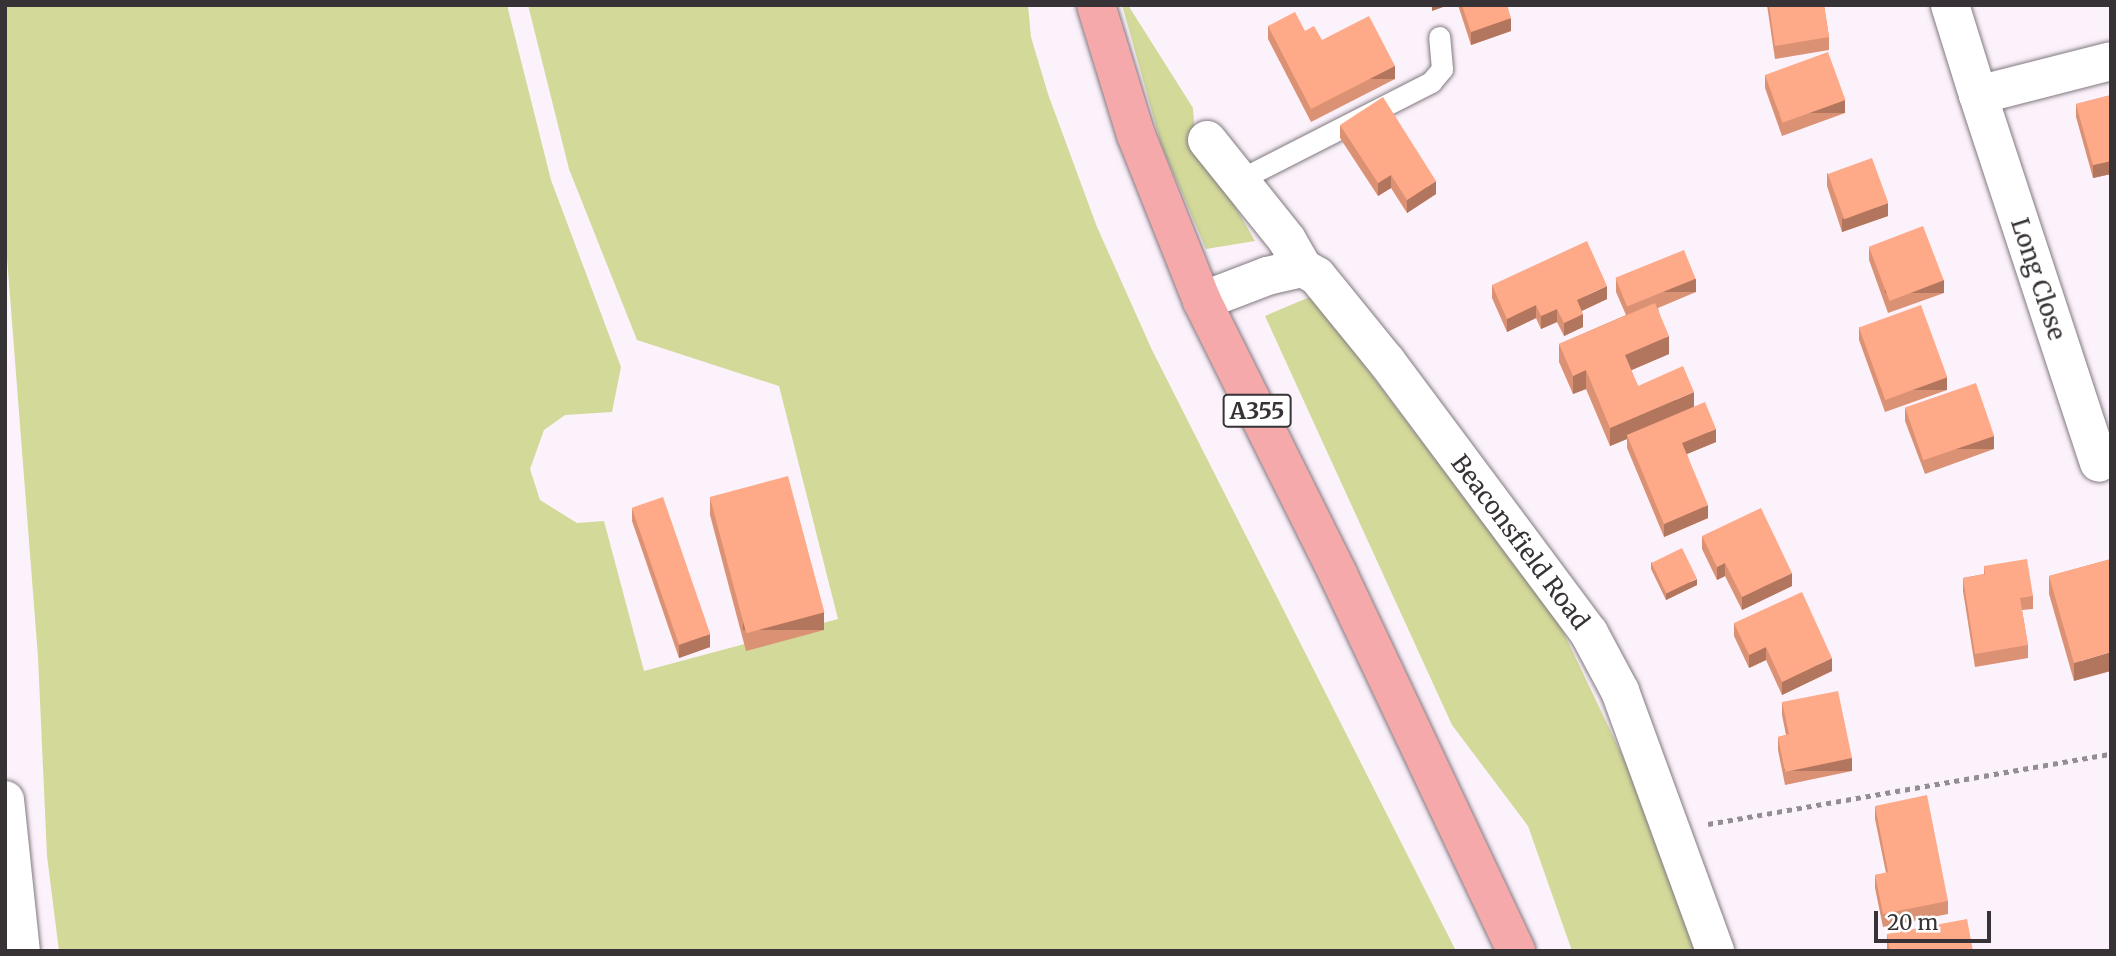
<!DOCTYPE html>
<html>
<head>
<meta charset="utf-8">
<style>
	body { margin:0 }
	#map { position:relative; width:2116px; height:956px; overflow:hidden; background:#fcf2fb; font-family:Merriweather,serif }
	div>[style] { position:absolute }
	.green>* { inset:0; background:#d3d999 }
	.path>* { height:4.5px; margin-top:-2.25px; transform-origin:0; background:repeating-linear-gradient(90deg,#948d93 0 5px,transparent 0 10px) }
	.roads { filter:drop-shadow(0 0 2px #817980) drop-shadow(0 0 2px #817980) }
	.lane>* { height:21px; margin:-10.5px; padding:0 10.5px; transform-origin:10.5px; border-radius:10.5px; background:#fff }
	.street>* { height:38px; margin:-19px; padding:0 19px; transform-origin:19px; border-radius:19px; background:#fff }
	.primary>* { height:38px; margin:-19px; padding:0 19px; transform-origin:19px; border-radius:19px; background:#f5a9aa }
	.wall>* { inset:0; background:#da9174 }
	.shaded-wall>* { inset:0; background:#b2765e; transform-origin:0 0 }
	.building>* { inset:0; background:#fea987; transform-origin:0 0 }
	span { translate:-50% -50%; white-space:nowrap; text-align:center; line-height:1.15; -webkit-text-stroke:6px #fff; paint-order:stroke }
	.shield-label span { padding:2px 5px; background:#fff; border:2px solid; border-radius:5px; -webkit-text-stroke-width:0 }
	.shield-label { font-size:23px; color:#363235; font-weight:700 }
	.street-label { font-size:24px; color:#363235 }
	.frame { position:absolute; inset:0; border:7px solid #363235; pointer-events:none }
	.scale { position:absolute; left:1874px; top:911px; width:117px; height:32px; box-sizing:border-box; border:4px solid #363235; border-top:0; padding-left:9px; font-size:21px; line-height:24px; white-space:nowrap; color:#363235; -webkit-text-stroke:5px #fff; paint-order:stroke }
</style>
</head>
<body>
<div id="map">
	<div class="green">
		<div style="clip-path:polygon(5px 5px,507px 5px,551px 180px,621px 367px,612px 412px,565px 415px,544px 430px,530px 469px,540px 500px,577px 523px,604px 521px,644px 671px,838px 619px,779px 386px,637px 340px,569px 169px,528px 5px,1028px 5px,1031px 37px,1048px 94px,1097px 227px,1152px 350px,1456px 951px,59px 951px,47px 856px,38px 657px,5px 232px)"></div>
		<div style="clip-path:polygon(1122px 5px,1128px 5px,1193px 108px,1195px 136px,1255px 241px,1206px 249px,1161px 144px)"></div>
		<div style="clip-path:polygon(1312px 296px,1559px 623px,1665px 845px,1695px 951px,1572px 951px,1528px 826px,1452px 725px,1265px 316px)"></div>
	</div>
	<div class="path">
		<div style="left:1708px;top:824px;width:409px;rotate:-9.9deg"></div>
	</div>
	<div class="roads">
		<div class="lane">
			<div style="left:1239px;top:180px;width:216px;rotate:-27deg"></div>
			<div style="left:1431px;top:82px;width:17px;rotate:-50deg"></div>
			<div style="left:1442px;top:69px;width:32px;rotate:-95deg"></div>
		</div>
		<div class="street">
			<div style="left:1950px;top:5px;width:94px;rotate:72.7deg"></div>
			<div style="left:1978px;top:95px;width:137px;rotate:-14.3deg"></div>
			<div style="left:1978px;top:95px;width:387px;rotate:71.8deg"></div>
			<div style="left:1207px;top:140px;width:128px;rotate:51.3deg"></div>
			<div style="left:1287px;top:240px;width:32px;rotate:60deg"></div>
			<div style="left:1202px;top:301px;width:70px;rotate:-21deg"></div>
			<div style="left:1267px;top:276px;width:37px;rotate:-13deg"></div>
			<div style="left:1303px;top:268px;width:16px;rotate:30deg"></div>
			<div style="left:1317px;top:276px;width:111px;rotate:50.9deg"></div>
			<div style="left:1387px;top:362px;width:338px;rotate:53.3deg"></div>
			<div style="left:1589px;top:633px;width:66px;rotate:61.9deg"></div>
			<div style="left:1620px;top:691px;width:277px;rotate:69.9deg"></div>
			<div style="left:5px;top:800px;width:152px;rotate:84deg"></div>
		</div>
		<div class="primary">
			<div style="left:1096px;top:5px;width:136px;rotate:72.9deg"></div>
			<div style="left:1136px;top:135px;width:179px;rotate:68.3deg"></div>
			<div style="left:1202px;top:301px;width:305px;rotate:63.5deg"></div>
			<div style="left:1338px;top:574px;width:417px;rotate:64.7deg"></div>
		</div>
	</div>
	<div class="wall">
		<div style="clip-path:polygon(1458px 5px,1507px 5px,1511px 31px,1471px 45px)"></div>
		<div style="clip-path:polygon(1767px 5px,1824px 5px,1829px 37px,1829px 50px,1775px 59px)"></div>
		<div style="clip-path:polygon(1268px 26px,1305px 31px,1395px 79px,1311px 122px,1268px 39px)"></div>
		<div style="clip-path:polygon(1765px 75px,1845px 113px,1782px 136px,1765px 88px)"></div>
		<div style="clip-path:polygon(2111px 95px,2111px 174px,2093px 178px,2076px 117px,2076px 104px)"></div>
		<div style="clip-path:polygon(1340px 125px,1436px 194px,1407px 213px,1391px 188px,1378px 196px,1340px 138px)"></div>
		<div style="clip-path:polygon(1827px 173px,1888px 216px,1842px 232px,1827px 186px)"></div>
		<div style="clip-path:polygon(1869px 247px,1944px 293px,1888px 313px,1869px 260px)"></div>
		<div style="clip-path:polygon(1616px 279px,1696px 292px,1658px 308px,1669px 354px,1631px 370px,1638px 386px,1694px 407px,1716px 442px,1687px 454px,1708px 518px,1664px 537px,1627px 448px,1627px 439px,1610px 446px,1586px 389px,1573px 394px,1559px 362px,1559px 344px,1626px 315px,1616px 292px)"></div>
		<div style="clip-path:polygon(1492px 285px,1607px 299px,1582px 311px,1583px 327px,1564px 336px,1557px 322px,1541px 329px,1536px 318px,1507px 332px,1492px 298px)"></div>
		<div style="clip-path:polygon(1859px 327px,1947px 390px,1885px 412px,1859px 340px)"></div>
		<div style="clip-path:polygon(1905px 408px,1994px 449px,1925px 474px,1905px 421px)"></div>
		<div style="clip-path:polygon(710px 497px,824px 630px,746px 651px,710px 515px)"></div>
		<div style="clip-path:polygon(632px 508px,710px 647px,679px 658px,632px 521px)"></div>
		<div style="clip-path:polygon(1702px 536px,1792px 586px,1742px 610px,1725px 576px,1717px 580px,1702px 549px)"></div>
		<div style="clip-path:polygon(2111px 559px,2074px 681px,2049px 594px,2049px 576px)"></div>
		<div style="clip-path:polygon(1651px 562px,1697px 585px,1666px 600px,1651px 569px)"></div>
		<div style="clip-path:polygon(1984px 566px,2033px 596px,2033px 609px,2022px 610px,2028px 645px,2028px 658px,1975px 667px,1963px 591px,1963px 578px,1984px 574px)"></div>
		<div style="clip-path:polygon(1734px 623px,1832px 671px,1782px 695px,1766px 660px,1749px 668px,1734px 636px)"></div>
		<div style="clip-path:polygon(1782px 702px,1852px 771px,1785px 785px,1778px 750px,1778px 737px,1786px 735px,1782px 715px)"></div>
		<div style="clip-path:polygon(1875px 806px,1948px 901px,1948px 914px,1883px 927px,1875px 888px,1875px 875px,1886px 873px,1875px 819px)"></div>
		<div style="clip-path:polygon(1887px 934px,1973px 951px,1887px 951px)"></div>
	</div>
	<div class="shaded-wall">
		<div style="clip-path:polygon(1432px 5px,1449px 5px,1432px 11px)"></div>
		<div style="clip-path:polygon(1511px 18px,1511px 31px,1471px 45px,1471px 32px)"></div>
		<div style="left:1395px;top:66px;width:13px;height:94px;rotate:90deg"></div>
		<div style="left:1845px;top:100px;width:13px;height:67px;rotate:90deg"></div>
		<div style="clip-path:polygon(2111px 161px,2111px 174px,2093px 178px,2093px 165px)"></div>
		<div style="clip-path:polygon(1391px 175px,1391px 188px,1378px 196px,1378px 183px)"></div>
		<div style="clip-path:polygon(1436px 181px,1436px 194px,1407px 213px,1407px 200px)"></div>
		<div style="clip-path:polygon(1888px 203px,1888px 216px,1842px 232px,1842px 219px)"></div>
		<div style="left:1696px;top:279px;width:13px;height:74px;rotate:90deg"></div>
		<div style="left:1944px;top:280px;width:13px;height:59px;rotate:90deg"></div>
		<div style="clip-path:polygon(1607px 286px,1607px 299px,1577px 313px,1577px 300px)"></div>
		<div style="clip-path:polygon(1536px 305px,1536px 318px,1507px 332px,1507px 319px)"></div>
		<div style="clip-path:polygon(1557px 309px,1557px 322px,1541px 329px,1541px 316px)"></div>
		<div style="clip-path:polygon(1583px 314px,1583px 327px,1564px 336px,1564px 323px)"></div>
		<div style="clip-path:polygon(1669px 336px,1669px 354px,1625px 373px,1625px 355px)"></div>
		<div style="clip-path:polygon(1586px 370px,1586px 389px,1573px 394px,1573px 376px)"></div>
		<div style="left:1947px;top:377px;width:13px;height:66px;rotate:90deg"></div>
		<div style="clip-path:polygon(1694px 392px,1694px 410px,1627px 435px,1627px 439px,1610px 446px,1610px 428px)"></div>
		<div style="clip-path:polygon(1716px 429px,1716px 442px,1682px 456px,1682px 443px)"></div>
		<div style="left:1994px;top:436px;width:13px;height:73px;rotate:90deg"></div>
		<div style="clip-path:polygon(1708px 505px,1708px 518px,1664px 537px,1664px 524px)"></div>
		<div style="clip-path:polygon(1725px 563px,1725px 576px,1717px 580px,1717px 567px)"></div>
		<div style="clip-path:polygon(1792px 573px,1792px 586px,1742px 610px,1742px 597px)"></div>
		<div style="clip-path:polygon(1697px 579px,1697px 585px,1666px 600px,1666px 593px)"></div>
		<div style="left:824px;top:612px;width:18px;height:81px;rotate:90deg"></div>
		<div style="clip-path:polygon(710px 634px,710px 647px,679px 658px,679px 645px)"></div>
		<div style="clip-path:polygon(1766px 647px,1766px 660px,1749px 668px,1749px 655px)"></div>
		<div style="clip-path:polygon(2111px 652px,2111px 671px,2074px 681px,2074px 663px)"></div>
		<div style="clip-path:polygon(1832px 658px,1832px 671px,1782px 695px,1782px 682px)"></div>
		<div style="left:1852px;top:758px;width:13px;height:68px;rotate:90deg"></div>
	</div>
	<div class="building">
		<div style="clip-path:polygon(1462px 5px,1507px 5px,1511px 18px,1471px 32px)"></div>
		<div style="clip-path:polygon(1769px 5px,1824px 5px,1829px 37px,1775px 46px)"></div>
		<div style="clip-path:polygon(1295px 12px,1305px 31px,1314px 26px,1322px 40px,1369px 16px,1395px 66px,1311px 109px,1268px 26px)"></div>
		<div style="left:1828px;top:52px;width:51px;height:67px;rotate:70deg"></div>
		<div style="clip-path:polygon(2111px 95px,2111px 161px,2093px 165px,2076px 104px)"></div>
		<div style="clip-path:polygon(1383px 97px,1436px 181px,1407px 200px,1391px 175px,1378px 183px,1340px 125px)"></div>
		<div style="left:1872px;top:158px;width:48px;height:47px;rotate:70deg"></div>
		<div style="left:1923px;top:226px;width:58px;height:58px;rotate:69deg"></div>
		<div style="clip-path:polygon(1587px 241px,1607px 286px,1577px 300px,1583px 314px,1564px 323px,1557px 309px,1541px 316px,1536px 305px,1507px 319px,1492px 285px)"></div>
		<div style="left:1684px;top:250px;width:31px;height:74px;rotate:68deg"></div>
		<div style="clip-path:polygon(1655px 303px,1669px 336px,1625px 355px,1638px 386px,1683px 366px,1694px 392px,1610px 428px,1586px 370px,1573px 376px,1559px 344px)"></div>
		<div style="left:1921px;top:305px;width:77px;height:66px;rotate:70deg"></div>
		<div style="left:1976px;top:383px;width:56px;height:75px;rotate:71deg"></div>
		<div style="clip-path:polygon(1705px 402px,1716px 429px,1682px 443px,1708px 505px,1664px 524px,1627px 435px)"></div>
		<div style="left:788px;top:476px;width:141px;height:81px;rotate:75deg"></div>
		<div style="left:663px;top:497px;width:145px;height:33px;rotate:71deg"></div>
		<div style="clip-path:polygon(1761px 508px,1792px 573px,1742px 597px,1725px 563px,1717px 567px,1702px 536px)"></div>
		<div style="left:1682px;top:548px;width:34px;height:34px;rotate:64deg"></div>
		<div style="clip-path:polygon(2027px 559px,2033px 596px,2020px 598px,2028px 645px,1975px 654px,1963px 578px,1985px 574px,1984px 566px)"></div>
		<div style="clip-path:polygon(2111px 559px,2111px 652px,2074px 663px,2049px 576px)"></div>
		<div style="clip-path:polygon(1802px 592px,1832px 658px,1782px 682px,1766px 647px,1749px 655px,1734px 623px)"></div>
		<div style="clip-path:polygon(1838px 691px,1852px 758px,1785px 772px,1778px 737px,1789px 734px,1782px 702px)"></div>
		<div style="clip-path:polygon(1927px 795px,1948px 901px,1883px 914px,1875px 875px,1888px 872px,1875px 806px)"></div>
		<div style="clip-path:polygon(1967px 919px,1973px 951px,1890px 951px,1887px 934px)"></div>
	</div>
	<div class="shield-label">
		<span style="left:1257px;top:411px">A355</span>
	</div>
	<div class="street-label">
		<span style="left:2038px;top:279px;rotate:72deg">Long Close</span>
		<span style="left:1520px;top:542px;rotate:53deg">Beaconsfield Road</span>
	</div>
	<div class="frame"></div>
	<div class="scale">20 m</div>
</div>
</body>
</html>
